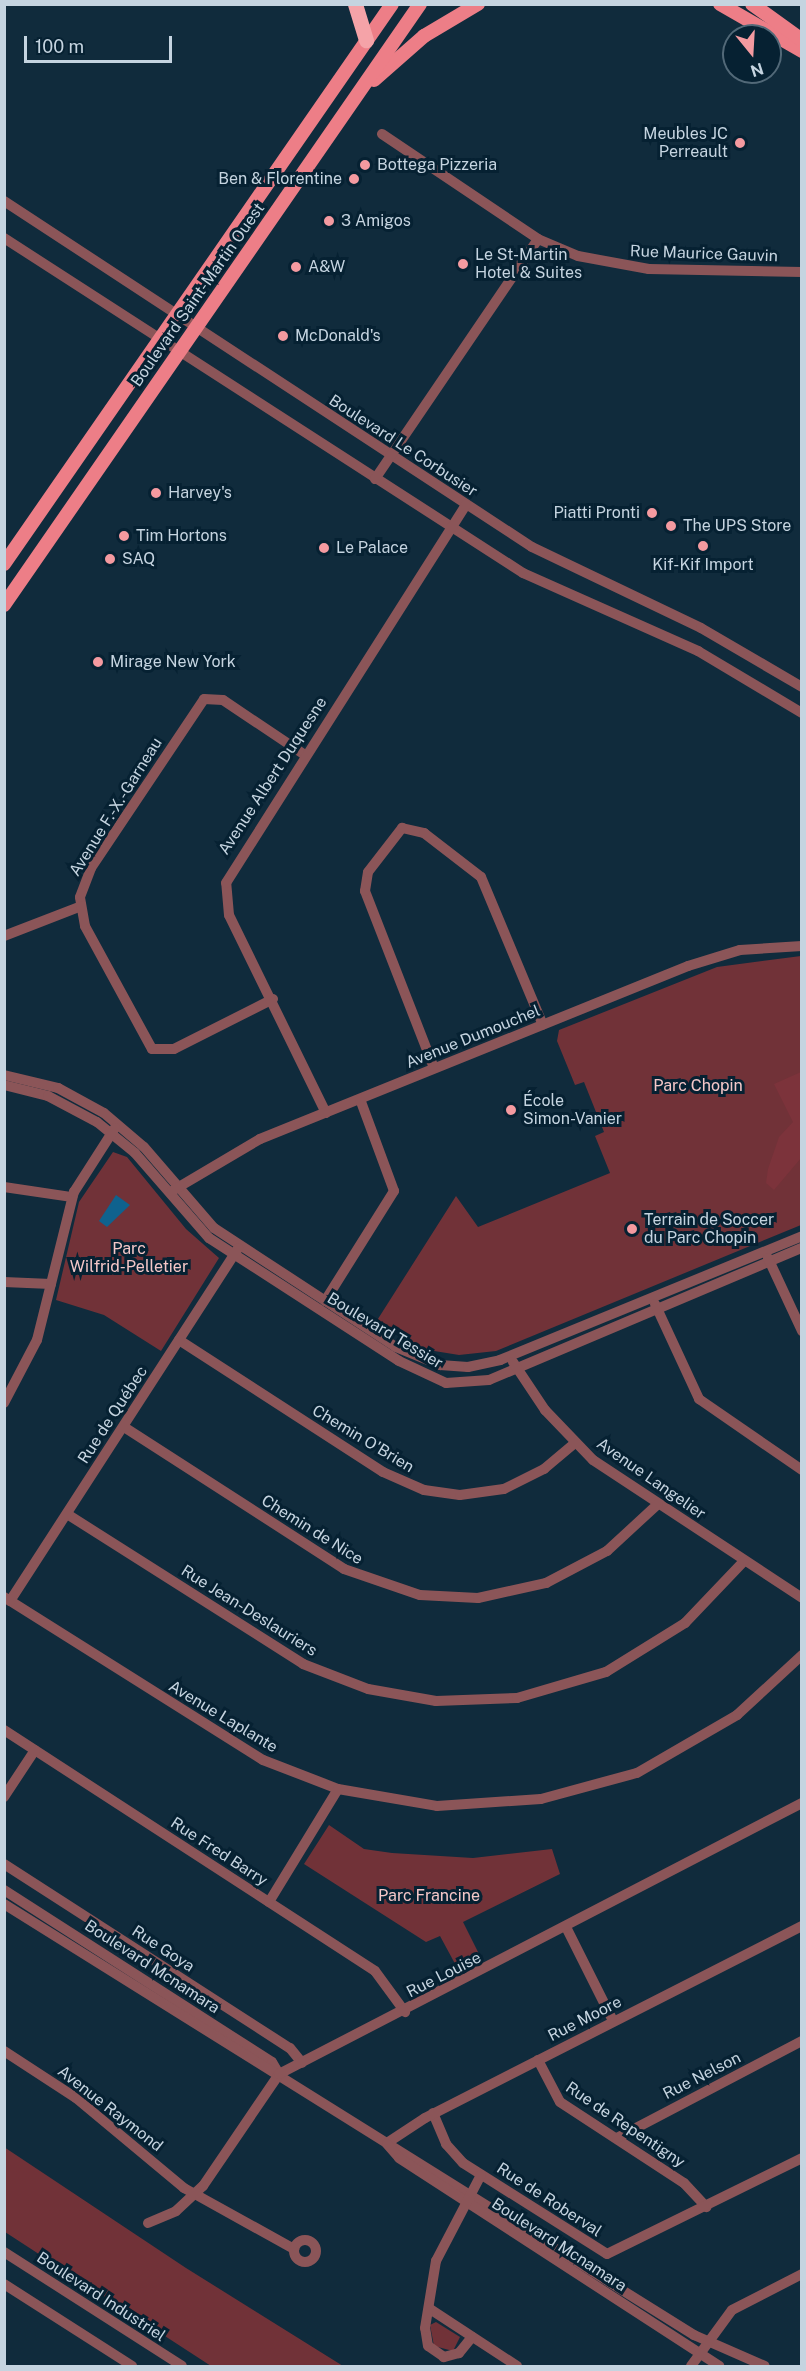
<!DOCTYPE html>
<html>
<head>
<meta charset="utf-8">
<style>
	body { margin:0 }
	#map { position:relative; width:806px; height:2371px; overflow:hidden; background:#102b3c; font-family:"Public Sans",sans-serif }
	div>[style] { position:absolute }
	.green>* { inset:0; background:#713238 }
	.forest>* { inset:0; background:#7c333b }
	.water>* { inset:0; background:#0f628e }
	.minor>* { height:10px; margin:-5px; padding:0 5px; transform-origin:5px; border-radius:5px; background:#8b5558 }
	.minor>.ring { margin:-5px; padding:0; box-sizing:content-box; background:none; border:10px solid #8b5558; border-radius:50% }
	.major>* { height:14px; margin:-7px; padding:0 7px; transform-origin:7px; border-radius:7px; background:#ed7e87 }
	.highway>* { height:15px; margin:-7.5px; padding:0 7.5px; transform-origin:7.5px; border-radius:7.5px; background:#f5a3a8 }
	.dots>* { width:16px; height:16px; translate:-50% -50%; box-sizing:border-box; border:3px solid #062132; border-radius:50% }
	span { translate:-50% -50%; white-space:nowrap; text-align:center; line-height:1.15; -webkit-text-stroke:6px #062132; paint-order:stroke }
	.poi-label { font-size:16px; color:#c5d4e0 }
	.right { translate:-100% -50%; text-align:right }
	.left { translate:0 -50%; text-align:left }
	.street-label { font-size:16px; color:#c5d4e0 }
	.park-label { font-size:16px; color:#f5c7c8 }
	.frame { position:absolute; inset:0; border:6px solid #c5d4e0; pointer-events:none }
	.north { position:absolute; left:722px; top:24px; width:60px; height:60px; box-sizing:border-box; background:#062132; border:2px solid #526978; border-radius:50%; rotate:162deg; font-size:16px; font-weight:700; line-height:24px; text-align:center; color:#c5d4e0 }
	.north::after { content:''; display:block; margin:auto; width:21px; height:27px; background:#f49aa0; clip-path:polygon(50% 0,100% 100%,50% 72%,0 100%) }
	.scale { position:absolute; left:24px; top:36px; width:148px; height:27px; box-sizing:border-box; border:3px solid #c5d4e0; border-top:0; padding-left:8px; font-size:18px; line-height:21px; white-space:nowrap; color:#c5d4e0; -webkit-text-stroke:4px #062132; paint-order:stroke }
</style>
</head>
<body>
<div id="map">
	<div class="green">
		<div style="clip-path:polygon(801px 956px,801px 1225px,496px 1351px,459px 1355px,422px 1349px,376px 1322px,456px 1196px,478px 1227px,610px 1173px,595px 1136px,604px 1132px,584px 1082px,575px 1085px,557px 1041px,559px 1030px,717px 967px)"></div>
		<div style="clip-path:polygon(113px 1152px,127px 1157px,186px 1229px,219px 1258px,161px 1351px,104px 1315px,56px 1300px,79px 1202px)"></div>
		<div style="clip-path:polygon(329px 1825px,364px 1849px,392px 1853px,473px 1858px,552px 1849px,560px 1874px,463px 1922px,483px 1962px,460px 1973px,440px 1936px,426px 1942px,304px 1864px)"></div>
		<div style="clip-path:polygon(4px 2147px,186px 2268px,343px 2366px,211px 2366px,5px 2232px)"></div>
		<div style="clip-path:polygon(436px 2322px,460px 2337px,453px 2351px,434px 2346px,430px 2325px)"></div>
	</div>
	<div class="forest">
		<div style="clip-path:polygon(801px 1072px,801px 1158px,774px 1190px,766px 1183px,768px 1169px,779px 1137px,793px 1122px,774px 1084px)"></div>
	</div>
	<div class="water">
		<div style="clip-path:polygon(116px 1195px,130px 1205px,107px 1227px,99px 1221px)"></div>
	</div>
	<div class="minor">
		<div style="left:382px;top:134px;width:188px;rotate:33.9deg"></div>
		<div style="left:538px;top:239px;width:43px;rotate:23deg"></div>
		<div style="left:578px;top:256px;width:72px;rotate:10.4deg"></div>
		<div style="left:649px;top:269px;width:153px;rotate:1.1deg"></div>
		<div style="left:4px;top:201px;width:631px;rotate:33.24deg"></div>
		<div style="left:532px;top:547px;width:187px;rotate:25.6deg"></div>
		<div style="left:701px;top:628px;width:117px;rotate:30.3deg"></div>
		<div style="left:4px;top:238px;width:618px;rotate:32.84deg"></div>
		<div style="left:523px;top:573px;width:192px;rotate:24deg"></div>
		<div style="left:698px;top:651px;width:121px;rotate:30.8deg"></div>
		<div style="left:375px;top:479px;width:290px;rotate:-55.8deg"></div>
		<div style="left:4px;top:936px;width:80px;rotate:-21.1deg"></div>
		<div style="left:273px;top:999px;width:111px;rotate:153.2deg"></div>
		<div style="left:174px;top:1049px;width:22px;rotate:180deg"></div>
		<div style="left:152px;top:1049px;width:140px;rotate:-118.6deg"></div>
		<div style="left:85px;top:926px;width:29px;rotate:-100deg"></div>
		<div style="left:80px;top:897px;width:31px;rotate:-69deg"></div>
		<div style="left:91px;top:868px;width:203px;rotate:-56.2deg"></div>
		<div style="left:204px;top:699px;width:19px;rotate:3deg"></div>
		<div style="left:223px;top:700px;width:99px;rotate:33.9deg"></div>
		<div style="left:434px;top:1068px;width:190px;rotate:-111.3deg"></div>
		<div style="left:365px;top:891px;width:19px;rotate:-81deg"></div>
		<div style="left:368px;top:872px;width:56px;rotate:-52.3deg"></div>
		<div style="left:402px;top:828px;width:23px;rotate:13deg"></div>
		<div style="left:424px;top:833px;width:72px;rotate:37.7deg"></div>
		<div style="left:481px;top:877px;width:160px;rotate:67.3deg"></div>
		<div style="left:4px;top:1075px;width:56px;rotate:13.5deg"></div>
		<div style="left:58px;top:1088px;width:52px;rotate:28.5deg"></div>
		<div style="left:104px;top:1113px;width:52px;rotate:40.4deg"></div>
		<div style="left:144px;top:1147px;width:107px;rotate:49.2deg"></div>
		<div style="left:214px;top:1228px;width:217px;rotate:33.2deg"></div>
		<div style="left:396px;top:1347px;width:48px;rotate:22.2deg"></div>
		<div style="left:440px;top:1365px;width:28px;rotate:4deg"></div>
		<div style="left:468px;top:1367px;width:33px;rotate:-12deg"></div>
		<div style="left:500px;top:1360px;width:326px;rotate:-22.3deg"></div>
		<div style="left:4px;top:1085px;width:45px;rotate:14deg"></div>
		<div style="left:48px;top:1096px;width:55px;rotate:28deg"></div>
		<div style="left:97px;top:1122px;width:49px;rotate:39.2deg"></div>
		<div style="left:135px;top:1153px;width:113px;rotate:49deg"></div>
		<div style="left:209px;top:1238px;width:226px;rotate:32.9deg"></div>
		<div style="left:399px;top:1361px;width:52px;rotate:25.1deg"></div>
		<div style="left:446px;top:1383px;width:43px;rotate:-4deg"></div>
		<div style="left:489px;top:1380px;width:340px;rotate:-22.9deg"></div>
		<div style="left:326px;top:1113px;width:220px;rotate:-116.1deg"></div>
		<div style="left:229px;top:915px;width:32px;rotate:-95deg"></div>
		<div style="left:226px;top:883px;width:448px;rotate:-57.6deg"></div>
		<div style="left:4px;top:1187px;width:69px;rotate:8.4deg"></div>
		<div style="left:172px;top:1191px;width:102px;rotate:-30.6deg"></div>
		<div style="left:260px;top:1139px;width:462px;rotate:-22deg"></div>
		<div style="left:688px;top:966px;width:54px;rotate:-17.1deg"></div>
		<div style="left:740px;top:950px;width:62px;rotate:-3.7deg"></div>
		<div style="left:768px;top:1258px;width:81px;rotate:65deg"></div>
		<div style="left:4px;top:1282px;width:47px;rotate:2.4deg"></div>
		<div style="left:325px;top:1301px;width:130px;rotate:-57.9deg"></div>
		<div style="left:394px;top:1191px;width:98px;rotate:-110.3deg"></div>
		<div style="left:655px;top:1304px;width:105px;rotate:65.1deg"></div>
		<div style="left:699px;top:1399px;width:125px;rotate:34.6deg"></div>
		<div style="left:179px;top:1340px;width:243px;rotate:32.9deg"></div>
		<div style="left:383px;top:1472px;width:45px;rotate:23.7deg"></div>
		<div style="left:424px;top:1490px;width:36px;rotate:8deg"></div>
		<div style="left:460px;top:1495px;width:44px;rotate:-7.8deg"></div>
		<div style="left:504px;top:1489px;width:45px;rotate:-26.6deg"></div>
		<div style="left:544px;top:1469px;width:40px;rotate:-40deg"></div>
		<div style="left:513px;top:1362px;width:58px;rotate:56.3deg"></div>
		<div style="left:545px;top:1410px;width:69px;rotate:46.2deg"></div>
		<div style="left:593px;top:1460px;width:250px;rotate:33.4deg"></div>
		<div style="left:4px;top:1403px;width:71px;rotate:-62.4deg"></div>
		<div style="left:37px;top:1340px;width:153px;rotate:-76deg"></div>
		<div style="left:74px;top:1192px;width:76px;rotate:-57.4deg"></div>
		<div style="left:124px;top:1427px;width:262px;rotate:32.8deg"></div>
		<div style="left:344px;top:1569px;width:80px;rotate:18.9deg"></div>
		<div style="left:420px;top:1595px;width:58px;rotate:3deg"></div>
		<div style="left:478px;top:1598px;width:70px;rotate:-12.4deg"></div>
		<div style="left:546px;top:1583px;width:69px;rotate:-27.7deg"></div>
		<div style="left:607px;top:1551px;width:69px;rotate:-42.7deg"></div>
		<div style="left:67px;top:1514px;width:280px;rotate:32.4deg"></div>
		<div style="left:303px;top:1664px;width:70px;rotate:21deg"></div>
		<div style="left:368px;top:1689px;width:69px;rotate:10deg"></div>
		<div style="left:436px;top:1701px;width:81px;rotate:-2.1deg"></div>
		<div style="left:517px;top:1698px;width:93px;rotate:-16.3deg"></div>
		<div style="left:606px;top:1672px;width:93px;rotate:-31.8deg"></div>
		<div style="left:685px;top:1623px;width:86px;rotate:-46.4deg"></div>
		<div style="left:4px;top:1597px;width:306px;rotate:32.2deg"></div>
		<div style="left:263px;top:1760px;width:80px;rotate:21.1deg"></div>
		<div style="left:338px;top:1789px;width:100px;rotate:9.7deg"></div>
		<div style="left:437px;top:1806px;width:104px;rotate:-3.9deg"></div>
		<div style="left:541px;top:1799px;width:99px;rotate:-15.2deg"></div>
		<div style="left:637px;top:1773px;width:116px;rotate:-30.1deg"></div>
		<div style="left:737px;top:1715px;width:88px;rotate:-42.7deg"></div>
		<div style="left:10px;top:1601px;width:420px;rotate:-57.1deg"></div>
		<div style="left:4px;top:1730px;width:442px;rotate:33deg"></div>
		<div style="left:375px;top:1971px;width:51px;rotate:53.8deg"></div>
		<div style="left:4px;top:1797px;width:56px;rotate:-56.6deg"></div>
		<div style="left:4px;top:1864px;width:340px;rotate:32.8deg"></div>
		<div style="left:290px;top:2048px;width:19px;rotate:51deg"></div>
		<div style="left:4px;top:1890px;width:318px;rotate:32.7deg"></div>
		<div style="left:272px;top:2062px;width:14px;rotate:60deg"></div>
		<div style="left:269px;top:1902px;width:132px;rotate:-58.6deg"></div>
		<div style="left:4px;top:1904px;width:814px;rotate:31.99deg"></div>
		<div style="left:694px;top:2335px;width:77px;rotate:23.6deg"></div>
		<div style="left:567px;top:1929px;width:103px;rotate:63.4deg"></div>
		<div style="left:4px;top:2051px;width:86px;rotate:33.1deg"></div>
		<div style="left:76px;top:2098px;width:141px;rotate:39.8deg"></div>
		<div style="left:184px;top:2188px;width:126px;rotate:29deg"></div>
		<div style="left:538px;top:2060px;width:47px;rotate:62.4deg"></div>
		<div style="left:560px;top:2102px;width:148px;rotate:33.2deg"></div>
		<div style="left:684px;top:2183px;width:33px;rotate:47deg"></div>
		<div style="left:433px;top:2113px;width:34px;rotate:67deg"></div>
		<div style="left:446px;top:2144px;width:25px;rotate:48deg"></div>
		<div style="left:463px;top:2163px;width:170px;rotate:32.3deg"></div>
		<div style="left:607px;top:2254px;width:217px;rotate:-26.2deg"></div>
		<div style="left:617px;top:2138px;width:209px;rotate:-27.7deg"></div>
		<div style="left:387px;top:2143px;width:45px;rotate:-33.3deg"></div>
		<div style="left:425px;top:2118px;width:423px;rotate:-27deg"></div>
		<div style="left:387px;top:2144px;width:18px;rotate:49deg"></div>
		<div style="left:399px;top:2158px;width:382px;rotate:33deg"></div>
		<div style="left:148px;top:2223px;width:30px;rotate:-23deg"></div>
		<div style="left:176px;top:2211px;width:37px;rotate:-43deg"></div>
		<div style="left:203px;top:2186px;width:135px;rotate:-55.8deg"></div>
		<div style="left:279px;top:2074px;width:589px;rotate:-27.39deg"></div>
		<div class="ring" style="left:294px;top:2240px;width:12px;height:12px"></div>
		<div style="left:4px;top:2252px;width:211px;rotate:32.6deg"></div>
		<div style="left:4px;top:2284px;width:152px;rotate:32.6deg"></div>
		<div style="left:430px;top:2309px;width:104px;rotate:33.2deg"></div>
		<div style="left:472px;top:2337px;width:21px;rotate:129deg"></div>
		<div style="left:459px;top:2353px;width:16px;rotate:165deg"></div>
		<div style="left:444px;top:2357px;width:19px;rotate:-145deg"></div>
		<div style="left:428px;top:2346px;width:18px;rotate:-99deg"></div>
		<div style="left:425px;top:2328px;width:68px;rotate:-80.7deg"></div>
		<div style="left:436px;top:2261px;width:97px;rotate:-62.4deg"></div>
		<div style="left:691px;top:2366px;width:69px;rotate:-53.8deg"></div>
		<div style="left:732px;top:2310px;width:79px;rotate:-27.2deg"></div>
	</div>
	<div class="major">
		<div style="left:720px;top:4px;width:95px;rotate:29.8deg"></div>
		<div style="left:752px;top:4px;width:62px;rotate:35.8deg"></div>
		<div style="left:374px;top:80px;width:67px;rotate:-41.3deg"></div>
		<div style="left:424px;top:36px;width:63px;rotate:-30.7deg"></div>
		<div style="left:4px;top:564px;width:681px;rotate:-55.28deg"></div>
		<div style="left:4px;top:605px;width:731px;rotate:-55.31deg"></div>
	</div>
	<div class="highway">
		<div style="left:355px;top:4px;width:38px;rotate:73deg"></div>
	</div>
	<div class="dots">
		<div style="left:740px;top:143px;background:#f49aa0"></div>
		<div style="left:365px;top:165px;background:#f49aa0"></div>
		<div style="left:354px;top:179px;background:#f49aa0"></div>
		<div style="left:329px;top:221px;background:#f49aa0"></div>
		<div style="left:463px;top:264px;background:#f49aa0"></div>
		<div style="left:296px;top:267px;background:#f49aa0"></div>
		<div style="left:283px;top:336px;background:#f49aa0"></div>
		<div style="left:156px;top:493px;background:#f49aa0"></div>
		<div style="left:652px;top:513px;background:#f49aa0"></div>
		<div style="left:671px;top:526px;background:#f49aa0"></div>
		<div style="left:124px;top:536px;background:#f49aa0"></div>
		<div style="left:703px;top:546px;background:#f49aa0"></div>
		<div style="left:324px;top:548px;background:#f49aa0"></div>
		<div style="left:110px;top:559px;background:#f49aa0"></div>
		<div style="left:98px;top:662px;background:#f49aa0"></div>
		<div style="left:511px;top:1110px;background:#f49aa0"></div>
		<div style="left:632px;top:1229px;background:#f49aa0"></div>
	</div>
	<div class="poi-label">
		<span class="right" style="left:728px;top:143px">Meubles JC<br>Perreault</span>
		<span class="left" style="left:377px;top:165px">Bottega Pizzeria</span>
		<span class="right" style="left:342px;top:179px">Ben &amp; Florentine</span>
		<span class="left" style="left:341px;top:221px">3 Amigos</span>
		<span class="left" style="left:475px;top:264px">Le St-Martin<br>Hotel &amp; Suites</span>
		<span class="left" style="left:308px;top:267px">A&amp;W</span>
		<span class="left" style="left:295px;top:336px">McDonald's</span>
		<span class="left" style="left:168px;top:493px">Harvey's</span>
		<span class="right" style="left:640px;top:513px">Piatti Pronti</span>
		<span class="left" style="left:683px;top:526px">The UPS Store</span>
		<span class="left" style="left:136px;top:536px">Tim Hortons</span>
		<span class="left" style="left:336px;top:548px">Le Palace</span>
		<span class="left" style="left:122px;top:559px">SAQ</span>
		<span style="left:703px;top:565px">Kif-Kif Import</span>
		<span class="left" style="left:110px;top:662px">Mirage New York</span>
		<span class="left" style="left:523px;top:1110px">École<br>Simon-Vanier</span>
		<span class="left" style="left:644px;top:1229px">Terrain de Soccer<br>du Parc Chopin</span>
	</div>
	<div class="street-label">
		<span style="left:704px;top:254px;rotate:2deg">Rue Maurice Gauvin</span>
		<span style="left:198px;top:295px;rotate:-55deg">Boulevard Saint-Martin Ouest</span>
		<span style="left:403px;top:446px;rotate:33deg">Boulevard Le Corbusier</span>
		<span style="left:273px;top:776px;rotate:-57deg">Avenue Albert Duquesne</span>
		<span style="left:116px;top:807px;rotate:-58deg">Avenue F.-X.-Garneau</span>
		<span style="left:473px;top:1037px;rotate:-22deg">Avenue Dumouchel</span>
		<span style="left:385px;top:1331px;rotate:31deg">Boulevard Tessier</span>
		<span style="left:113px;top:1415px;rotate:-57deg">Rue de Québec</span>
		<span style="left:363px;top:1439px;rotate:31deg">Chemin O'Brien</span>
		<span style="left:651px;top:1479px;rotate:35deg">Avenue Langelier</span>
		<span style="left:312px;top:1530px;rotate:32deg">Chemin de Nice</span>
		<span style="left:249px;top:1611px;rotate:32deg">Rue Jean-Deslauriers</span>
		<span style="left:223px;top:1717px;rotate:31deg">Avenue Laplante</span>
		<span style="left:219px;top:1852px;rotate:33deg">Rue Fred Barry</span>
		<span style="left:163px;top:1949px;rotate:33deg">Rue Goya</span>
		<span style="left:152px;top:1967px;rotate:33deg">Boulevard Mcnamara</span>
		<span style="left:444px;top:1975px;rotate:-27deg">Rue Louise</span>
		<span style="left:585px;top:2019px;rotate:-27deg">Rue Moore</span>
		<span style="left:702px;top:2076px;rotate:-27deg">Rue Nelson</span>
		<span style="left:110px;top:2109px;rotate:38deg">Avenue Raymond</span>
		<span style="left:625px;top:2125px;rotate:34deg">Rue de Repentigny</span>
		<span style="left:549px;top:2200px;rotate:33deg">Rue de Roberval</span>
		<span style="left:559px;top:2245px;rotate:33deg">Boulevard Mcnamara</span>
		<span style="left:101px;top:2297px;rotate:33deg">Boulevard Industriel</span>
	</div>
	<div class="park-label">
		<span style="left:698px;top:1086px">Parc Chopin</span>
		<span style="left:129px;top:1258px">Parc<br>Wilfrid-Pelletier</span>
		<span style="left:429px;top:1896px">Parc Francine</span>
	</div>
	<div class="frame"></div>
	<div class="north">N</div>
	<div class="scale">100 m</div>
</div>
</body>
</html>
